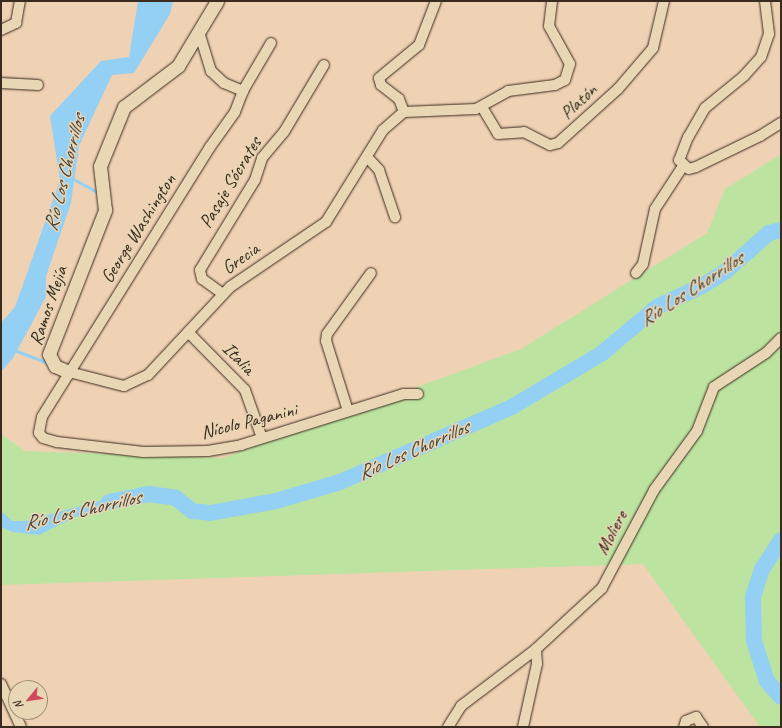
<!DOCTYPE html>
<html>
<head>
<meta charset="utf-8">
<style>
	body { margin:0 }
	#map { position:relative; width:782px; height:728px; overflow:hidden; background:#efd1b4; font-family:Caveat,sans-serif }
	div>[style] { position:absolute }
	.green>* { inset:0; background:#bce4a0 }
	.water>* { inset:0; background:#93d0f3 }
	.stream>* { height:2.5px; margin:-1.25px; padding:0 1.25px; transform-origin:1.25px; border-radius:1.25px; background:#93d0f3 }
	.river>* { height:16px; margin:-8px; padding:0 8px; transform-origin:8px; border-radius:8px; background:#93d0f3 }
	.roads { filter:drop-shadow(0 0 1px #3b2a1e) drop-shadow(0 0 1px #3b2a1e) }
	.minor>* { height:10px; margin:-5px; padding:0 5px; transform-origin:5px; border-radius:5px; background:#e8d6b4 }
	.tertiary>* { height:13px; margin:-6.5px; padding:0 6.5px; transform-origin:6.5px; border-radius:6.5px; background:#e8d6b4 }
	span { translate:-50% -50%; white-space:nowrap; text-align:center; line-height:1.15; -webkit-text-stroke:3px #e8d6b4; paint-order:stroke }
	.street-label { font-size:19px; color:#3b2a1e }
	.water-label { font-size:20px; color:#48433e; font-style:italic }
	.frame { position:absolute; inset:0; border:2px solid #3b2a1e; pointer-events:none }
	.north { position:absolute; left:8px; top:680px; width:40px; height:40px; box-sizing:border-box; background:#e8d6b4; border:1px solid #a39178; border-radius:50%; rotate:241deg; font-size:11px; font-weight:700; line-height:16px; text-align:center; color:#3b2a1e }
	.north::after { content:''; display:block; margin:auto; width:14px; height:18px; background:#d1495b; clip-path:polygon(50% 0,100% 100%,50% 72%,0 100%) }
</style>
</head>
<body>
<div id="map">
	<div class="green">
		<div style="clip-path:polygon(781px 154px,781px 727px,760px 727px,643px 564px,1px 585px,1px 434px,25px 451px,223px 458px,521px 349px,707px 233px,725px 189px)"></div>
	</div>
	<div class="water">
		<div style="clip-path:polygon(138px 1px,173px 1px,170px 14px,134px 73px,112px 75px,79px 146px,71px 203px,46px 276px,46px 297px,13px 358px,1px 372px,1px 323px,15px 307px,60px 180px,50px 116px,101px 61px,129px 57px)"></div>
		<div style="clip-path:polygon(129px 493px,132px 505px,75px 517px,39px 535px,12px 532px,1px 527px,1px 511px,12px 521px,25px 521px)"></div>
	</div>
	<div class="stream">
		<div style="left:72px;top:178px;width:31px;rotate:29deg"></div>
		<div style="left:17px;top:351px;width:34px;rotate:21deg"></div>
	</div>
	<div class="river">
		<div style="left:109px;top:502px;width:41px;rotate:-11.3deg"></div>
		<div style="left:149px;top:494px;width:27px;rotate:8deg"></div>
		<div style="left:176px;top:498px;width:21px;rotate:39deg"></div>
		<div style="left:192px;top:511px;width:18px;rotate:6deg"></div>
		<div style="left:210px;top:513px;width:67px;rotate:-10.3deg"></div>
		<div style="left:276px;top:501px;width:67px;rotate:-16.5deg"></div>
		<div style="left:340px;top:482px;width:188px;rotate:-23.6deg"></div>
		<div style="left:512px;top:407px;width:104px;rotate:-30.8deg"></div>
		<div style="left:601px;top:354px;width:73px;rotate:-40deg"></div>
		<div style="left:657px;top:307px;width:50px;rotate:-25deg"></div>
		<div style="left:702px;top:286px;width:28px;rotate:-32deg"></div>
		<div style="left:726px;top:271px;width:57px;rotate:-41.5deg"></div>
		<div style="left:769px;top:233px;width:12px;rotate:-14deg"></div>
		<div style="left:781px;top:540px;width:35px;rotate:123deg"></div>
		<div style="left:762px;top:569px;width:29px;rotate:108deg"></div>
		<div style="left:753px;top:597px;width:44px;rotate:88.7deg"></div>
		<div style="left:754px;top:641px;width:42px;rotate:72deg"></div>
		<div style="left:767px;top:681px;width:21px;rotate:49deg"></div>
	</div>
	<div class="roads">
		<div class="minor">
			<div style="left:765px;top:1px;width:33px;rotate:83deg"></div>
			<div style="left:769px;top:34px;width:24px;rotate:109deg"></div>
			<div style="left:761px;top:57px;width:25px;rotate:132deg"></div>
			<div style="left:744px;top:76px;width:50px;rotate:140.6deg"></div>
			<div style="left:705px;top:108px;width:34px;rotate:120deg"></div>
			<div style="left:688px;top:137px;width:25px;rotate:111deg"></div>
			<div style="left:679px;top:160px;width:13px;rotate:42deg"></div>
			<div style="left:689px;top:169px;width:7px;rotate:-16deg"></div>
			<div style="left:696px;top:167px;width:71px;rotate:-25.8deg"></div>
			<div style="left:760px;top:136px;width:25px;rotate:-32deg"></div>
			<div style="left:1px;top:30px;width:17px;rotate:-25deg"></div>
			<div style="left:16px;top:23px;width:22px;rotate:-80deg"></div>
			<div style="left:199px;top:32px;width:41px;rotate:72.9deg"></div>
			<div style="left:211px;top:71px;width:18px;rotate:43deg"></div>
			<div style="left:224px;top:83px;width:21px;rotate:23deg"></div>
			<div style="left:271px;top:43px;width:56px;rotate:120.3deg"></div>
			<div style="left:243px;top:91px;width:22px;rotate:111deg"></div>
			<div style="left:235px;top:112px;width:43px;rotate:125.5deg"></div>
			<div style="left:210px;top:147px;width:318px;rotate:121.9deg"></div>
			<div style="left:42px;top:417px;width:16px;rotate:101deg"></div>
			<div style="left:39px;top:433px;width:6px;rotate:51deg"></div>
			<div style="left:43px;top:438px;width:15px;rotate:16deg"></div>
			<div style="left:57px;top:442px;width:87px;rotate:6.6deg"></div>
			<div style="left:143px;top:452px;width:65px;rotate:-0.9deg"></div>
			<div style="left:208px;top:451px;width:34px;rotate:-10deg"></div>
			<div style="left:241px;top:445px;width:171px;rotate:-17.4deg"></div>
			<div style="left:404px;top:394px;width:14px"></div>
			<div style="left:1px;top:83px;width:37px;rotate:3deg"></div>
			<div style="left:482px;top:107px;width:31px;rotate:59deg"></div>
			<div style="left:498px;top:134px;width:26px;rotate:-4deg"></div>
			<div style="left:524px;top:132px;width:29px;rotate:27deg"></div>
			<div style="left:550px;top:145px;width:8px;rotate:-14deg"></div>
			<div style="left:558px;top:143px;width:81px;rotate:-42deg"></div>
			<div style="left:618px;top:89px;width:54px;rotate:-49.5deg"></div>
			<div style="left:653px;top:48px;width:48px;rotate:-76.8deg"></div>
			<div style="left:404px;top:112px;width:14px;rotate:-111deg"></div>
			<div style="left:399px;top:99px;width:23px;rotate:-142deg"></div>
			<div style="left:381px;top:85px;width:7px;rotate:-106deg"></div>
			<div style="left:379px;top:78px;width:52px;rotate:-39.5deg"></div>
			<div style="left:419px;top:45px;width:47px;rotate:-68.9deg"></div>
			<div style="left:367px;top:157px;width:18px;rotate:47deg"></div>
			<div style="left:379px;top:170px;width:50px;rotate:71.2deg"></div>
			<div style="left:636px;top:273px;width:11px;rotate:-52deg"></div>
			<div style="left:643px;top:264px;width:56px;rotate:-77.7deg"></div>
			<div style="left:655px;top:209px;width:51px;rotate:-56.9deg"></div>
			<div style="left:223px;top:294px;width:26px;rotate:-144deg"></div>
			<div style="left:202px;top:279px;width:9px;rotate:-103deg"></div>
			<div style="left:200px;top:270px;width:105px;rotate:-58.6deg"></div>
			<div style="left:255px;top:180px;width:23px;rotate:-72deg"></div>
			<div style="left:262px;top:158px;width:34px;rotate:-50deg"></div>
			<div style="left:284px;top:132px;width:78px;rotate:-59.2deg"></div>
			<div style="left:188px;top:332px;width:81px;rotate:45.5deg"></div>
			<div style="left:245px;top:390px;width:51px;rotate:70.5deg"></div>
			<div style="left:69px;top:372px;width:57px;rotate:14.3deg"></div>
			<div style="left:124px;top:386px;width:26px;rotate:-25deg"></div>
			<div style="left:148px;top:375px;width:120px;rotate:-47deg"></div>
			<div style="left:230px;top:287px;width:116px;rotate:-34.1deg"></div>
			<div style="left:326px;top:222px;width:108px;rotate:-58.2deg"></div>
			<div style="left:383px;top:130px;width:28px;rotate:-41deg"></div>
			<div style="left:404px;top:112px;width:72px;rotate:-2.4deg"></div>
			<div style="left:476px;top:109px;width:37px;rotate:-29deg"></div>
			<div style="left:508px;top:91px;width:47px;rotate:-7.3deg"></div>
			<div style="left:555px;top:85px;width:11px;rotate:-27deg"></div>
			<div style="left:565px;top:80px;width:17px;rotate:-73deg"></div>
			<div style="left:570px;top:64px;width:43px;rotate:-118.9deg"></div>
			<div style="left:549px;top:26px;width:25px;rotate:-83deg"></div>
			<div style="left:348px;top:411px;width:73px;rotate:-107.4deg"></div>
			<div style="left:326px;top:341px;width:7px;rotate:-82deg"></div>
			<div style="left:327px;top:334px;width:75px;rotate:-54.2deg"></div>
			<div style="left:1px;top:684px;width:47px;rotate:65.1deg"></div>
			<div style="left:448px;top:727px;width:25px;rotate:-58deg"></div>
			<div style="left:461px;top:706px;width:94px;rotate:-37.2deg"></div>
			<div style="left:536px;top:649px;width:90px;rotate:-42.7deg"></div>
			<div style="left:602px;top:588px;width:111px;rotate:-62deg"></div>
			<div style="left:654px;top:490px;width:73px;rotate:-53.9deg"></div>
			<div style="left:697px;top:431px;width:47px;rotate:-68.9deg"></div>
			<div style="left:714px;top:387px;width:62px;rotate:-33.2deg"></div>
			<div style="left:766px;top:353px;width:21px;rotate:-45deg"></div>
			<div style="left:523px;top:727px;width:65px;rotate:-77.5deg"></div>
			<div style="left:537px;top:664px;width:15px;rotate:-94deg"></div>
			<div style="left:684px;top:727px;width:6px;rotate:-72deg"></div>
			<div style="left:686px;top:721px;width:11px;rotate:-22deg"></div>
			<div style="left:696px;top:717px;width:12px;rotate:55deg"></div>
		</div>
		<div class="tertiary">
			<div style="left:69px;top:372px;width:15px;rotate:-157deg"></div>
			<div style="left:55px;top:366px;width:13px;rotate:-117deg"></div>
			<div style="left:49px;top:354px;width:155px;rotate:-68.7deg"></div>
			<div style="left:105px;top:210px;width:44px;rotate:-96.5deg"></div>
			<div style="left:100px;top:166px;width:64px;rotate:-67.9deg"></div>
			<div style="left:124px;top:107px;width:68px;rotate:-37.2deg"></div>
			<div style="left:178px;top:66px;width:76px;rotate:-59deg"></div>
		</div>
	</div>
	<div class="street-label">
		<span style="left:579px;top:102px;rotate:-43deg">Platón</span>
		<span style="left:231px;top:183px;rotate:-59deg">Pasaje Sócrates</span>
		<span style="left:139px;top:229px;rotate:-58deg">George Washington</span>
		<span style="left:241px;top:259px;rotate:-35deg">Grecia</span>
		<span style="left:49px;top:306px;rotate:-71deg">Ramos Mejía</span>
		<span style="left:238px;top:359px;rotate:46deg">Italia</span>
		<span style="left:249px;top:422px;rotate:-14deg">Nícolo Paganini</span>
		<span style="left:612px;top:533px;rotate:-62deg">Moliere</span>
	</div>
	<div class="water-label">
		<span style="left:64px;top:173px;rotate:-76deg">Río Los Chorrillos</span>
		<span style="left:691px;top:289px;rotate:-33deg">Río Los Chorrillos</span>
		<span style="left:413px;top:450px;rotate:-24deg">Río Los Chorrillos</span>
		<span style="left:82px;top:510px;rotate:-13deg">Río Los Chorrillos</span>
	</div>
	<div class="frame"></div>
	<div class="north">N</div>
</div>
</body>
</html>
